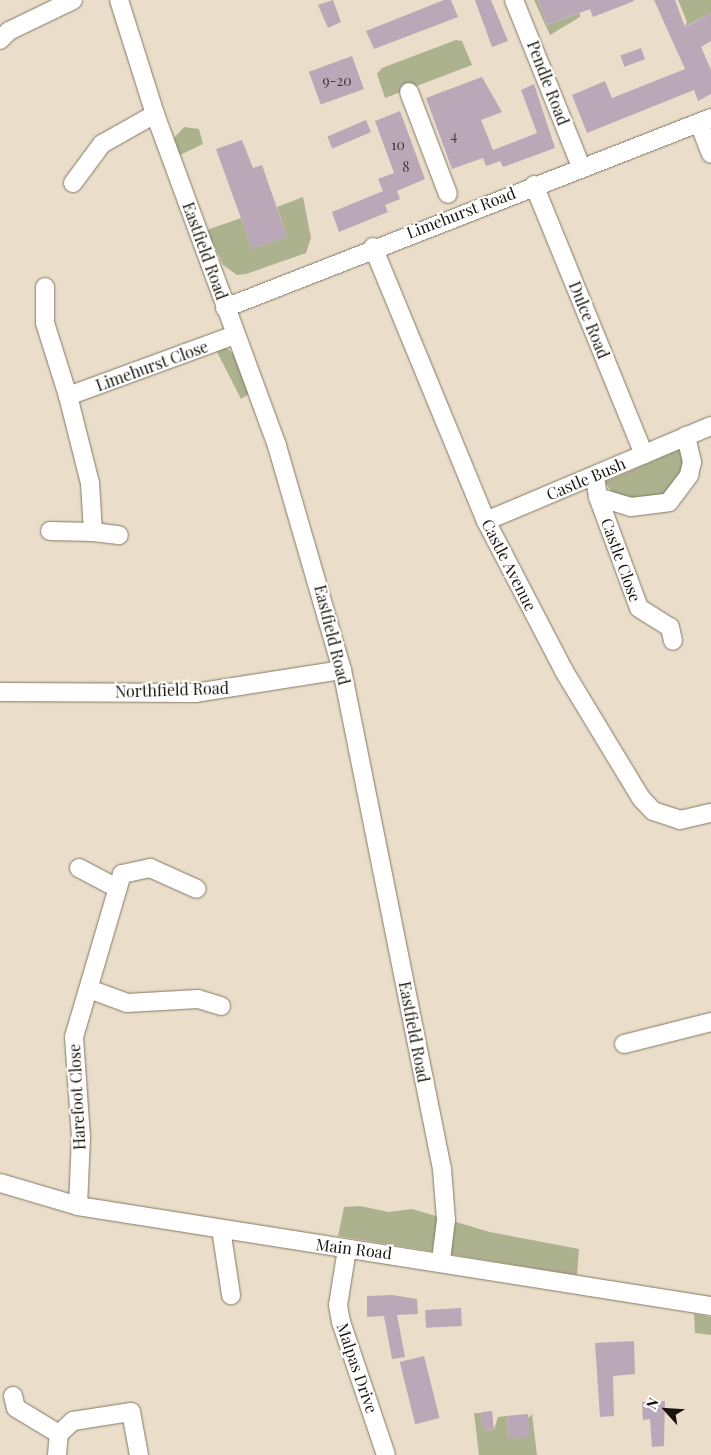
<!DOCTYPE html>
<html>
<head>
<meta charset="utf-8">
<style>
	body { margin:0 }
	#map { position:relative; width:711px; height:1455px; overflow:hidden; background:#eadeca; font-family:"Playfair Display",serif }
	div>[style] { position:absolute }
	.green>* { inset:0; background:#adb28e }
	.building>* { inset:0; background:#baa8b8; transform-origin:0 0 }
	.roads { filter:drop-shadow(0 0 1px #837866) drop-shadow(0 0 1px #837866) }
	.minor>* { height:18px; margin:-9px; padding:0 9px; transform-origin:9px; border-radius:9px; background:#fff }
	span { translate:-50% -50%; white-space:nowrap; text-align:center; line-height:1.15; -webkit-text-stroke:4px #fff; paint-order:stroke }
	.number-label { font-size:14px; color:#403837 }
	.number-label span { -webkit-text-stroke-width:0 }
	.street-label { font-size:16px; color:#18130c }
	.north { position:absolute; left:641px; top:1385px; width:50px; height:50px; -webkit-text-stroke:4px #fff; paint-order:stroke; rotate:296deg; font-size:14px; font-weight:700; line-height:20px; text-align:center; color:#18130c }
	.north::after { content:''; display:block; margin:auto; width:18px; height:22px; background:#18130c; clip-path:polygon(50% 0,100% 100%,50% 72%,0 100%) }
</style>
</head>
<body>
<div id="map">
	<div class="green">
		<div style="clip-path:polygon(534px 0,538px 0,547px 25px,580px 13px,580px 17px,550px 35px)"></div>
		<div style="clip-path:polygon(678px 0,711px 0,711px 13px,684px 27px,687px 22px)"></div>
		<div style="clip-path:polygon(456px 40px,462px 41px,472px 65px,385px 98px,377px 74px,382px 68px)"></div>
		<div style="clip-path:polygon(184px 127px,199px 129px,203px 144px,180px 155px,174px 138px)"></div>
		<div style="clip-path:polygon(303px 197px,311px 238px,306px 253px,246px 274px,237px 275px,223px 265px,207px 230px,241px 218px,252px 249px,287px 237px,277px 207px)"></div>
		<div style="clip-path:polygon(223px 345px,235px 355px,249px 394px,241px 399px,215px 348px)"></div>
		<div style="clip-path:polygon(683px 448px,685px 471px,672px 491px,645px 503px,614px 495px,605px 482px)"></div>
		<div style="clip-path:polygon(360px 1206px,389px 1212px,412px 1209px,490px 1232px,579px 1249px,577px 1275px,338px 1236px,344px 1207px)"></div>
		<div style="clip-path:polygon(694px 1314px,711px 1317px,711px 1335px,695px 1333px)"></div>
		<div style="clip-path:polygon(474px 1413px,481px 1413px,484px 1430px,494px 1429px,498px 1417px,507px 1416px,509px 1438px,532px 1414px,537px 1455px,479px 1455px)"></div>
	</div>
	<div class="building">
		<div style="clip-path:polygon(333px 0,341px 22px,328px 28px,318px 5px)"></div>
		<div style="clip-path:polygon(444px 0,451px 0,458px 17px,374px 49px,366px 31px)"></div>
		<div style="clip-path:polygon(475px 0,491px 0,508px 41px,492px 47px)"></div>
		<div style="clip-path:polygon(538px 0,633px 0,634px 1px,593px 17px,590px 9px,547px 25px)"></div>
		<div style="clip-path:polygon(654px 0,675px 0,685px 27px,711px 13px,711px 41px,701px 47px,711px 70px,711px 94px,698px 101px,694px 90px,587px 133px,572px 95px,605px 81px,612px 98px,685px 69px)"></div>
		<div style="left:641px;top:48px;width:12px;height:22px;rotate:70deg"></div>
		<div style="left:352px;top:56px;width:35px;height:46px;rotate:70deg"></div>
		<div style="clip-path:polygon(482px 77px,502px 112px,481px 120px,493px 150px,537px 133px,521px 90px,534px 84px,555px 148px,503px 167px,500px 161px,486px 166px,483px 158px,452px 169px,426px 98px)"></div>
		<div style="clip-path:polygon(400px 111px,425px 179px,397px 191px,400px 199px,385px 205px,388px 212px,339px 232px,332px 212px,383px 191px,378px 179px,394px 173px,375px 121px)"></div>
		<div style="left:366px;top:120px;width:13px;height:42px;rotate:67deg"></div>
		<div style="clip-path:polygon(242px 140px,253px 168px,262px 165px,287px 237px,252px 249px,216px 149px)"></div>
		<div style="clip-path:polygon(392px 1295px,417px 1299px,418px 1314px,397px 1315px,405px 1357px,392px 1359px,384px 1316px,367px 1317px,367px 1296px)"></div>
		<div style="left:461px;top:1308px;width:18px;height:36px;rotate:87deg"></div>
		<div style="clip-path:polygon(634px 1341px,635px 1374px,613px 1376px,614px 1416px,600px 1417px,595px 1343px)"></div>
		<div style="left:424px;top:1356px;width:64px;height:25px;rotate:76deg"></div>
		<div style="clip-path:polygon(665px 1401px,664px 1446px,652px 1447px,650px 1419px,643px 1420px,642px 1402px)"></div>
		<div style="left:492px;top:1411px;width:18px;height:11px;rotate:84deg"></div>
		<div style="left:528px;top:1414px;width:23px;height:21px;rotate:85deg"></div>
	</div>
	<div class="roads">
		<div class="minor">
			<div style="left:119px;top:0;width:120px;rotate:72.5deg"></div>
			<div style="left:155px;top:114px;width:354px;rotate:69.8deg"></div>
			<div style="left:277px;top:446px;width:233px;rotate:73.8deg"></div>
			<div style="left:342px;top:670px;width:509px;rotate:78.67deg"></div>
			<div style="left:442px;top:1169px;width:51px;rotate:85.5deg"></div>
			<div style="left:446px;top:1220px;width:40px;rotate:97.1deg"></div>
			<div style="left:514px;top:0;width:180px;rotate:68.1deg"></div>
			<div style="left:0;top:40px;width:13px;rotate:-45deg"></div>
			<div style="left:9px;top:31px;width:71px;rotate:-25.8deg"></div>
			<div style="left:409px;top:92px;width:109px;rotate:69.1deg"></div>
			<div style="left:699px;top:123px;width:33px;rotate:69deg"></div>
			<div style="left:73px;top:183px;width:49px;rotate:-53.4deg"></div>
			<div style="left:102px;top:144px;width:61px;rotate:-29.5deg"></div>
			<div style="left:534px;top:185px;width:291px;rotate:67.8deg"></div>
			<div style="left:373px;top:247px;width:296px;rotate:67.6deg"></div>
			<div style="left:486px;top:521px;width:169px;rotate:62.5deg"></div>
			<div style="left:564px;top:671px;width:149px;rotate:58.8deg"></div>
			<div style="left:641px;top:798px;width:18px;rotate:47deg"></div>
			<div style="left:653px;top:811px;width:28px;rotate:18deg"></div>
			<div style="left:680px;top:820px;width:32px;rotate:-13deg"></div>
			<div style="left:45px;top:287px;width:36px;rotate:90deg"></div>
			<div style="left:45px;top:323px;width:77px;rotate:72.5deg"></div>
			<div style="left:225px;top:308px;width:522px;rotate:-21.35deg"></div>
			<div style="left:595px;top:476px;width:21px;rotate:82deg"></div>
			<div style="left:598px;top:497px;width:118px;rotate:69.7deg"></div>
			<div style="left:639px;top:608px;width:36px;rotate:32deg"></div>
			<div style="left:670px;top:627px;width:14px;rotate:78deg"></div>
			<div style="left:598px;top:497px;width:34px;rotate:17deg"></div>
			<div style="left:631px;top:507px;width:38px;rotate:-7deg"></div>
			<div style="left:669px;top:502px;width:34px;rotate:-53deg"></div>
			<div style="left:689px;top:475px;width:13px;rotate:-77deg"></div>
			<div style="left:692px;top:462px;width:27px;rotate:-103deg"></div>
			<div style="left:486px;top:521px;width:244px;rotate:-22.9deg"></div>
			<div style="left:50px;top:531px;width:43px;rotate:1.3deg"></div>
			<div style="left:93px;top:532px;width:49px;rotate:-93.5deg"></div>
			<div style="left:90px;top:483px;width:90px;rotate:-104.2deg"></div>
			<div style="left:68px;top:396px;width:178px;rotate:-20.1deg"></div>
			<div style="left:93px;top:532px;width:26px;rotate:7deg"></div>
			<div style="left:0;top:692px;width:195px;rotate:0.3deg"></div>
			<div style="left:195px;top:693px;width:149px;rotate:-8.9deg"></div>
			<div style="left:79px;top:868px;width:43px;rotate:27.8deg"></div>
			<div style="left:89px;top:989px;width:40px;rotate:20.2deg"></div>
			<div style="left:127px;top:1003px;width:71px;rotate:-3.2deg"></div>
			<div style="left:198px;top:999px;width:24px;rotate:17deg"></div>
			<div style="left:624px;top:1044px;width:90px;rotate:-14.2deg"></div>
			<div style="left:0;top:1183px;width:81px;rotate:16.4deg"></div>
			<div style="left:78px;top:1206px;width:641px;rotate:8.98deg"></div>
			<div style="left:78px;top:1206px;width:69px;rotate:-87.5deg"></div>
			<div style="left:81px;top:1137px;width:100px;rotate:-94deg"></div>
			<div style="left:74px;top:1037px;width:170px;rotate:-73.6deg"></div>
			<div style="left:122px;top:874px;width:29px;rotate:-12deg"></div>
			<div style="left:150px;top:868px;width:51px;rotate:24.1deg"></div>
			<div style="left:221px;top:1229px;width:67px;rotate:81.4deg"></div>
			<div style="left:347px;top:1249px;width:57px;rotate:99.1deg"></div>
			<div style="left:338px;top:1305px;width:17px;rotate:80deg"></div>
			<div style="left:341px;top:1322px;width:140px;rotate:71.3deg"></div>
			<div style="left:13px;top:1396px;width:12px;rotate:76deg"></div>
			<div style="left:16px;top:1408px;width:50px;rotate:31.2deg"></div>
			<div style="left:57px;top:1455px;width:21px;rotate:-85deg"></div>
			<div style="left:59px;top:1434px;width:19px;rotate:-43deg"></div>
			<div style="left:73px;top:1421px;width:59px;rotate:-8.8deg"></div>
			<div style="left:131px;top:1412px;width:44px;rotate:79.5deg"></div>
		</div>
	</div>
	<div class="number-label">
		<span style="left:337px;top:81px">9-20</span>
		<span style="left:454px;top:136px">4</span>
		<span style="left:398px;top:145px">10</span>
		<span style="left:406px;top:167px">8</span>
	</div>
	<div class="street-label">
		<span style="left:548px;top:83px;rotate:69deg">Pendle Road</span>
		<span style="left:461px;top:213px;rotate:-21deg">Limehurst Road</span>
		<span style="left:205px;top:251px;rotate:70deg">Eastfield Road</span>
		<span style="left:589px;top:320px;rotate:68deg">Dulce Road</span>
		<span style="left:152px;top:366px;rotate:-20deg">Limehurst Close</span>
		<span style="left:586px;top:479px;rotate:-23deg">Castle Bush</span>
		<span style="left:621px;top:560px;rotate:70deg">Castle Close</span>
		<span style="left:509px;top:565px;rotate:63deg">Castle Avenue</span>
		<span style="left:332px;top:635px;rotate:76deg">Eastfield Road</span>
		<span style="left:172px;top:690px;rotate:-2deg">Northfield Road</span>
		<span style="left:414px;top:1032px;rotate:79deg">Eastfield Road</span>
		<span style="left:77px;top:1097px;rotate:-93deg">Harefoot Close</span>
		<span style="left:354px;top:1249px;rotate:7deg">Main Road</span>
		<span style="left:357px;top:1368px;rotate:71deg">Malpas Drive</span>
	</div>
	<div class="north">N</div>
</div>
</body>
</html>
